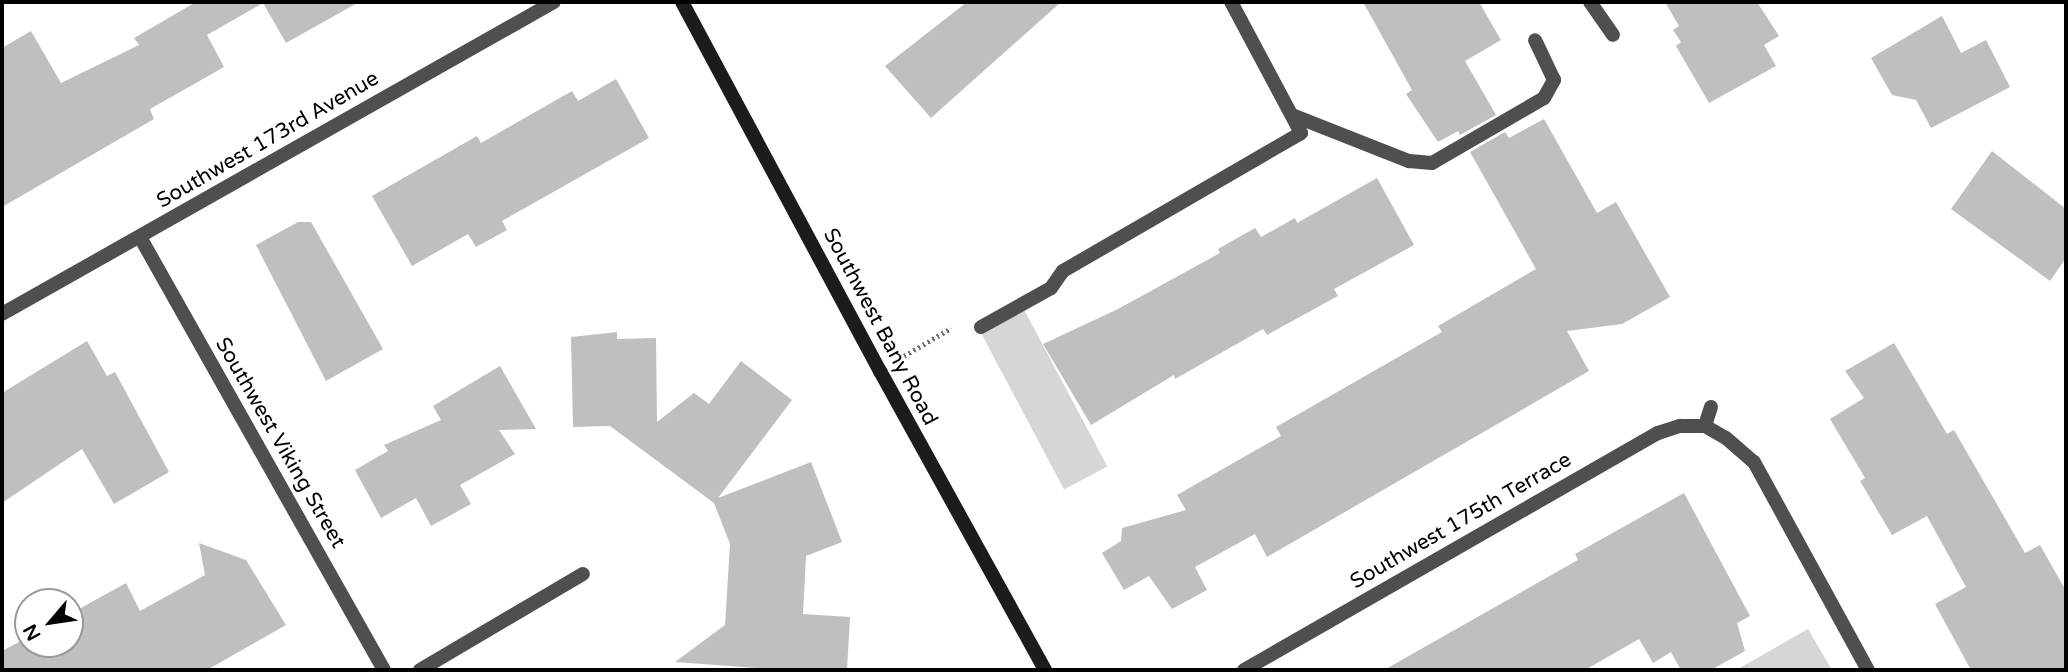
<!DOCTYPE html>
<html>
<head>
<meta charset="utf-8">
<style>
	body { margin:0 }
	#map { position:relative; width:2068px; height:672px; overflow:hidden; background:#fff; font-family:"Varela Round",sans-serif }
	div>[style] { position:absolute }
	.green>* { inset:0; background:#d6d6d6; transform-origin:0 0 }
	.building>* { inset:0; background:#bfbfbf }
	.path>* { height:4.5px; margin-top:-2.25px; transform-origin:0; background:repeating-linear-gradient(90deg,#717171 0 2px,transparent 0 5.5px) }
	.lane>* { height:14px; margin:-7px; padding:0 7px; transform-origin:7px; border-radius:7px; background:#4f4f4f }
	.street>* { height:14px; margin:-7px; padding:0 7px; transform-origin:7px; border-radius:7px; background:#4f4f4f }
	.secondary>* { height:14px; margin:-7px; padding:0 7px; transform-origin:7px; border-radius:7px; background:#1c1c1c }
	span { translate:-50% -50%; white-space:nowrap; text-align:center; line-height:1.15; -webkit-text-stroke:5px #fff; paint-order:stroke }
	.street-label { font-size:21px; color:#000 }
	.frame { position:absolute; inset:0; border:4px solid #000; pointer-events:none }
	.north { position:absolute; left:14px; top:588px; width:70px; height:70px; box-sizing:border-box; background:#fff; border:2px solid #999; border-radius:50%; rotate:241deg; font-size:19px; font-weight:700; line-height:28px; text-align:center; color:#000 }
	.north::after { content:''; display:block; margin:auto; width:24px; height:32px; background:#000; clip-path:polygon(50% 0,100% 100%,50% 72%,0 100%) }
</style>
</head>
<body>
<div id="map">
	<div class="green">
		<div style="left:1021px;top:304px;width:184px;height:49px;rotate:62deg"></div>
		<div style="clip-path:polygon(1808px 629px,1832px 670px,1736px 670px)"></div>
	</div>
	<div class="building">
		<div style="clip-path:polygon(196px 2px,359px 2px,286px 43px,263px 3px,207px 35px,224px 67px,150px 109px,154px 119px,2px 207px,2px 48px,31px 31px,61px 83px,139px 45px,134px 38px)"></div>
		<div style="clip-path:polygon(967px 2px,1061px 2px,931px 118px,885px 66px)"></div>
		<div style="clip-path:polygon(1363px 2px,1479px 2px,1501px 40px,1465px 61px,1496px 115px,1460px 135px,1458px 131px,1438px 142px,1406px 94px,1412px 90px)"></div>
		<div style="clip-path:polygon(1665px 2px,1757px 2px,1779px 36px,1764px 45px,1776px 66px,1709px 103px,1676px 46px,1681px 42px,1673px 30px,1679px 26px)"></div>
		<div style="clip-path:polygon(1942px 16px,1961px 53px,1986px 40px,2010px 87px,1931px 128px,1916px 100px,1892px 95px,1871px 58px)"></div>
		<div style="clip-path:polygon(616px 79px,649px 138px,502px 221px,507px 230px,476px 247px,468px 234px,412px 266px,372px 196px,477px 136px,481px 143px,572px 91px,578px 101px)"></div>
		<div style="clip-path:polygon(1544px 119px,1597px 213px,1616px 202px,1670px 297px,1622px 324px,1567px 331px,1589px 371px,1267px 557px,1255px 534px,1195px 567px,1207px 590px,1172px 609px,1149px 576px,1124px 590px,1102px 553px,1121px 541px,1122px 528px,1186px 510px,1177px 495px,1281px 436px,1276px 427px,1442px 332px,1438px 326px,1536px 269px,1470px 152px,1505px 132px,1509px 138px)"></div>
		<div style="clip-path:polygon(1992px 151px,2066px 209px,2066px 258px,2050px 281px,1951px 209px)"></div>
		<div style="clip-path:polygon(1377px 178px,1414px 245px,1334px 289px,1338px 296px,1267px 335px,1263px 329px,1175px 379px,1174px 375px,1091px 425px,1043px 344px,1118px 309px,1220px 253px,1218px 249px,1255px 228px,1261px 237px,1295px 218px,1297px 223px)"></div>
		<div style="clip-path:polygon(298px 222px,311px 222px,383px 349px,326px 381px,256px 245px)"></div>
		<div style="clip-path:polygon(617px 332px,617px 339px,656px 338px,657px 422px,694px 393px,709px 404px,741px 361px,792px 400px,718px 498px,811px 462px,842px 542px,806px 556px,803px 614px,850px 617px,847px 670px,784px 670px,675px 662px,725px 625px,730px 544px,714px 503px,610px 426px,573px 427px,571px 337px)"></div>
		<div style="clip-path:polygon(87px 341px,107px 376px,115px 372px,169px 472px,114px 504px,82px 449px,2px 503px,2px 393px)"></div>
		<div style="clip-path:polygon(1894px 343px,1947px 434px,1954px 430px,2025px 553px,2040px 545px,2066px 591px,2066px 670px,1971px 670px,1935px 604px,1966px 587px,1927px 516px,1892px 535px,1860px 481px,1865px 478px,1830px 419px,1864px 398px,1845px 371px)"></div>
		<div style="clip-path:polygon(500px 366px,536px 429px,499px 430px,515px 454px,460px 485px,471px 504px,431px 526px,416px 498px,381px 518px,355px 470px,388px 451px,384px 445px,441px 420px,433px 406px)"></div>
		<div style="clip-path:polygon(1684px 493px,1750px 616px,1737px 623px,1745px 651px,1711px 670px,1681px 670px,1671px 652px,1653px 663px,1639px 639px,1585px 670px,1384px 670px,1578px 560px,1575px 554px)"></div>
		<div style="clip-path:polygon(199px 543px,246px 560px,286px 625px,207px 670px,2px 670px,2px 651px,28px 637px,28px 644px,70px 644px,70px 614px,126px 583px,140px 611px,205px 575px)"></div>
	</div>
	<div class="path">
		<div style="left:904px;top:356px;width:55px;rotate:-30.8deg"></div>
	</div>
	<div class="lane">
		<div style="left:1292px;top:115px;width:126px;rotate:21.5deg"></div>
		<div style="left:1409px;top:161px;width:23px;rotate:5deg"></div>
		<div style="left:1432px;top:163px;width:129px;rotate:-30.1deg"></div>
		<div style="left:1544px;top:98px;width:21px;rotate:-61deg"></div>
		<div style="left:1554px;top:80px;width:44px;rotate:-115.4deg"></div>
		<div style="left:981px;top:327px;width:80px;rotate:-29.1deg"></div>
		<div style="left:1051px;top:288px;width:21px;rotate:-55deg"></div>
	</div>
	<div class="street">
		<div style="left:1590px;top:2px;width:40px;rotate:55.1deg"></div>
		<div style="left:140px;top:237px;width:497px;rotate:60.6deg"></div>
		<div style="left:1063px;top:271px;width:275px;rotate:-30.1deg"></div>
		<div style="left:1301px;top:133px;width:149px;rotate:-118.1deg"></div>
		<div style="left:2px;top:314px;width:634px;rotate:-29.48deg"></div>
		<div style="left:1711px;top:407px;width:20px;rotate:108deg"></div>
		<div style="left:1705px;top:426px;width:24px;rotate:30deg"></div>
		<div style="left:1726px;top:438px;width:37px;rotate:41deg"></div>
		<div style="left:1754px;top:462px;width:237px;rotate:61.3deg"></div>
		<div style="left:420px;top:670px;width:189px;rotate:-30.5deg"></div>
		<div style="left:1244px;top:670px;width:477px;rotate:-29.8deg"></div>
		<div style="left:1658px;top:433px;width:23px;rotate:-18deg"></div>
		<div style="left:1680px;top:426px;width:25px"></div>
	</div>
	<div class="secondary">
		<div style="left:682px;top:2px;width:419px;rotate:61.8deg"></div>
		<div style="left:880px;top:371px;width:342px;rotate:61.1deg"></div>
	</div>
	<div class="street-label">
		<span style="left:268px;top:140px;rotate:-30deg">Southwest 173rd Avenue</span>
		<span style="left:880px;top:327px;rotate:62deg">Southwest Bany Road</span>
		<span style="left:280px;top:443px;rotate:60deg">Southwest Viking Street</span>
		<span style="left:1461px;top:521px;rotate:-30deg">Southwest 175th Terrace</span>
	</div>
	<div class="frame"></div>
	<div class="north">N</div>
</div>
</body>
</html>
